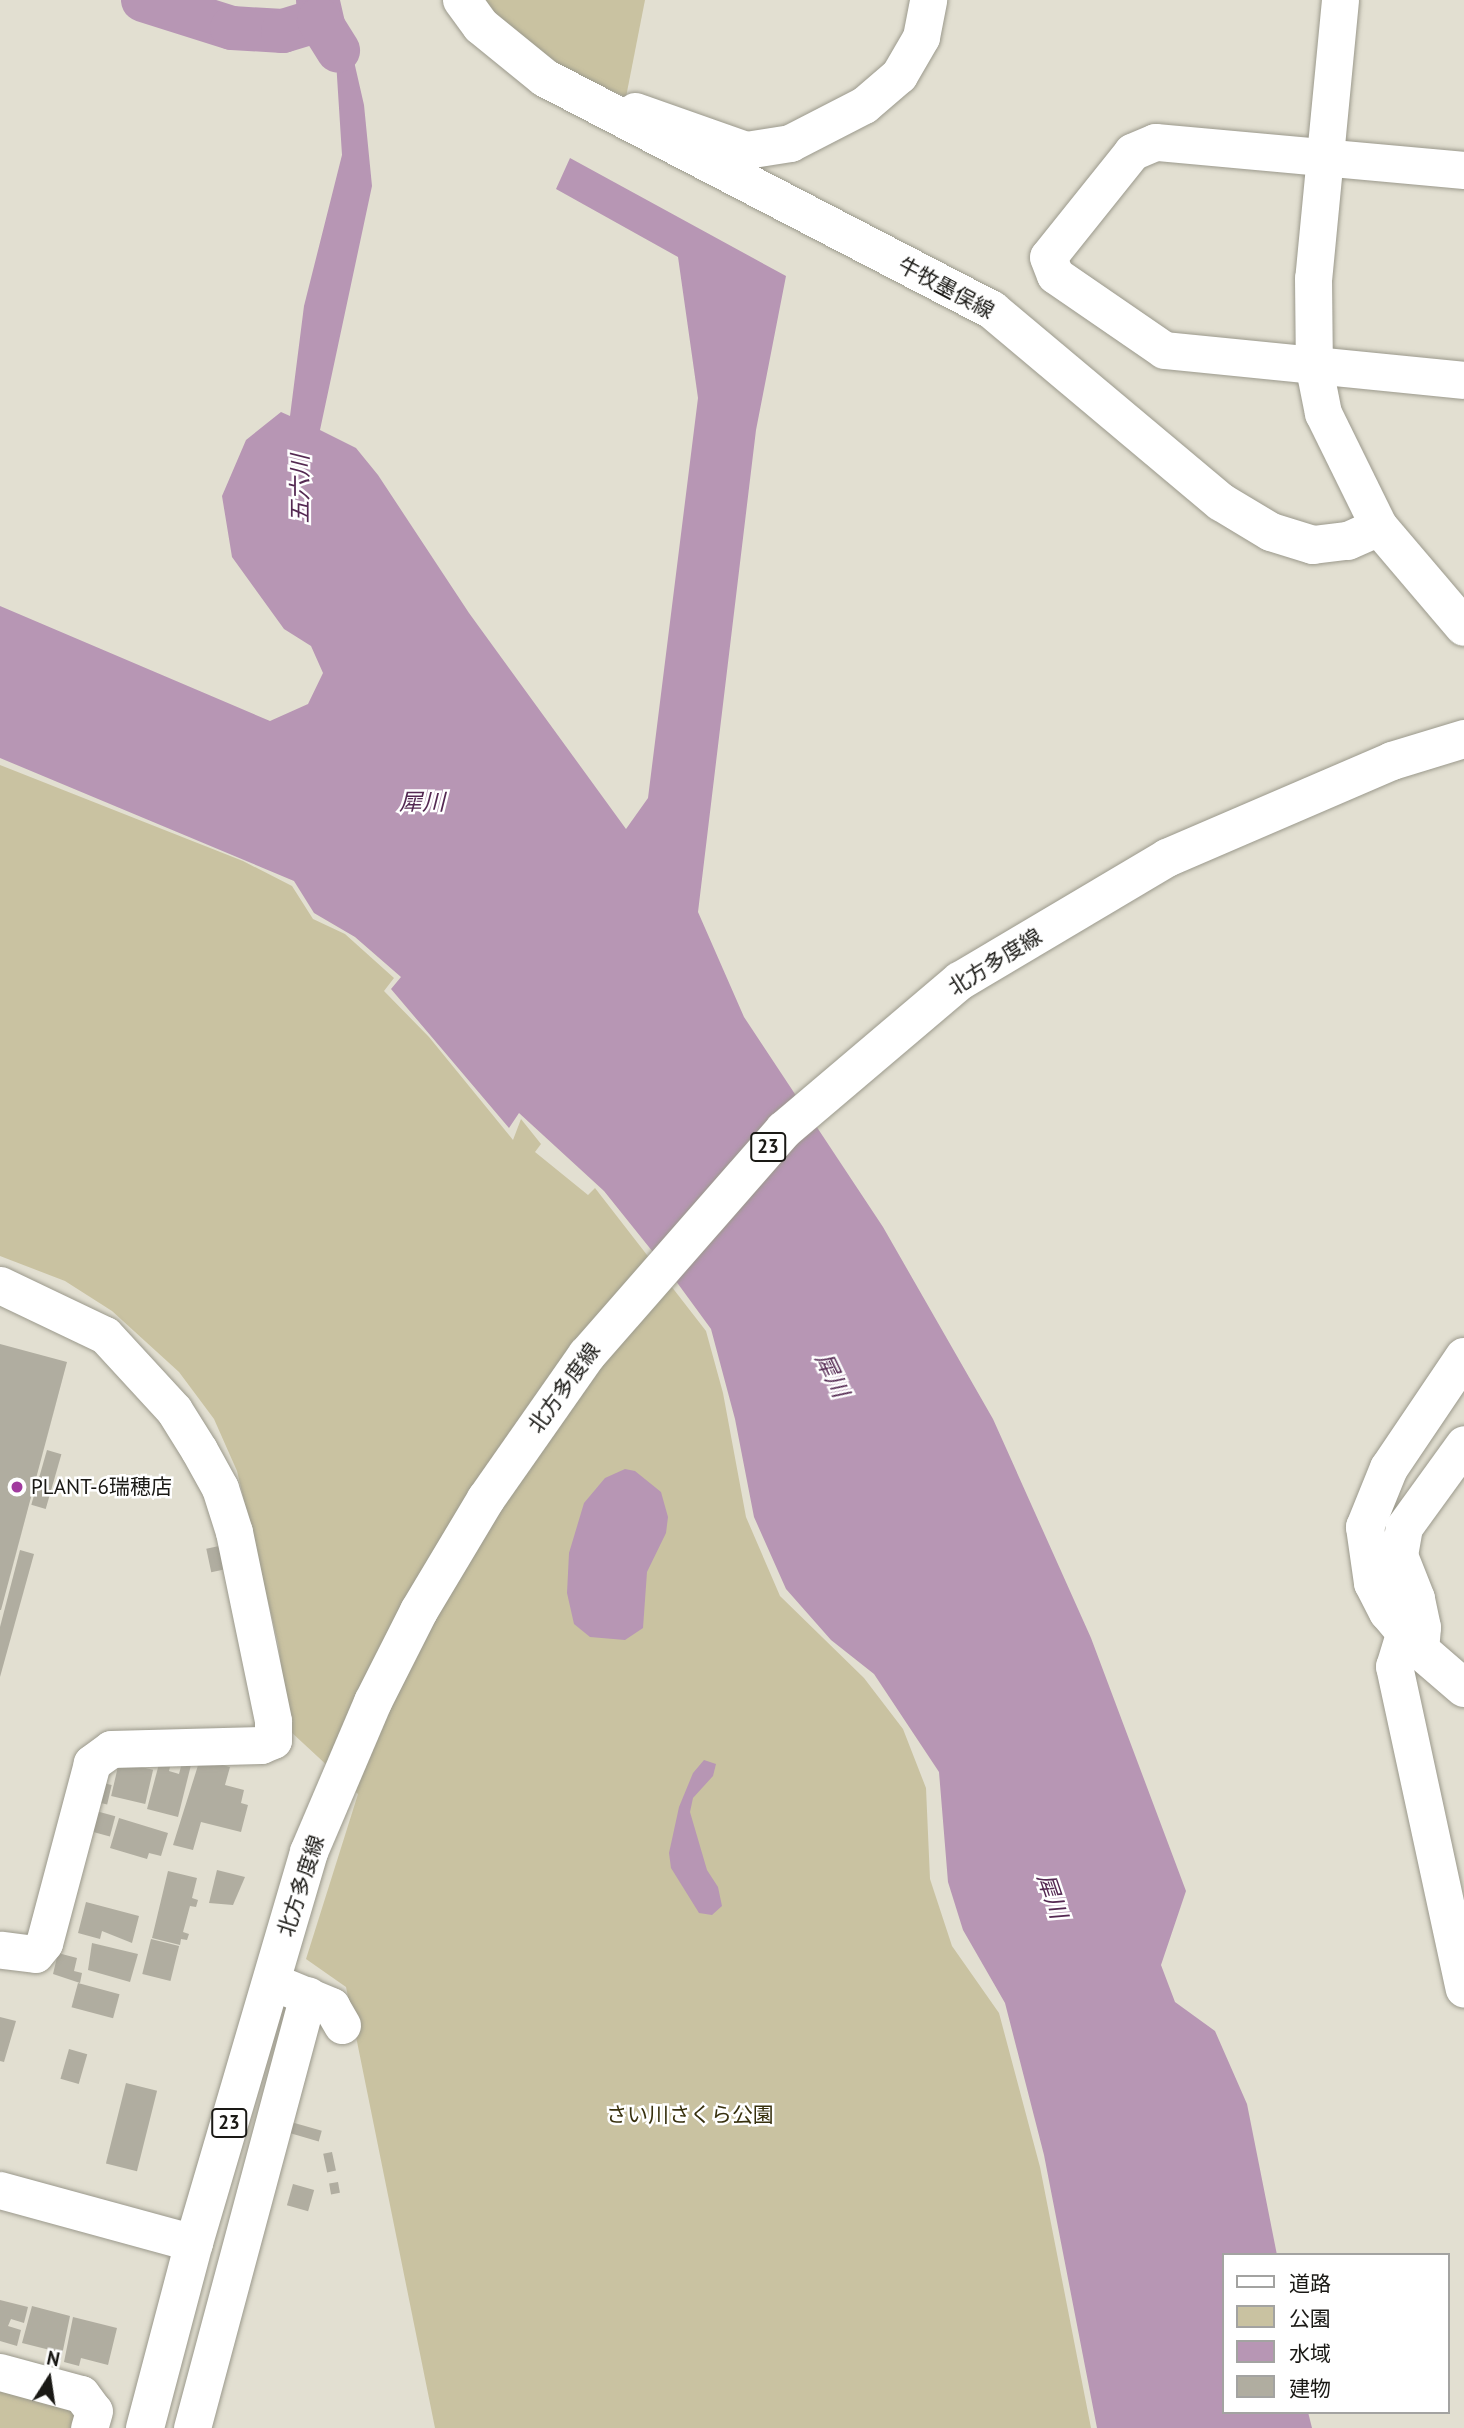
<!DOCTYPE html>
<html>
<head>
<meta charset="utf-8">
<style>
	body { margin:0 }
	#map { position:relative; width:1464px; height:2428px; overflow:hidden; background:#e2dfd1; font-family:"PT Sans","Noto Sans JP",sans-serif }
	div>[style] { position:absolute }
	.green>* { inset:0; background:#c9c2a1 }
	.water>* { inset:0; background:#b796b4 }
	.river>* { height:44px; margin:-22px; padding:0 22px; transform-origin:22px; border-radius:22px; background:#b796b4 }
	.building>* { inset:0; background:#b0ada0; transform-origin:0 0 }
	.roads { filter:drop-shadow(0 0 2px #9b998c) drop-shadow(0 0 2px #9b998c) }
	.minor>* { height:37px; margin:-18.5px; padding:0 18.5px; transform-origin:18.5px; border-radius:18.5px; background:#fff }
	.major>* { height:38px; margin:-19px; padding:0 19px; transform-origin:19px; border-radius:19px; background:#fff }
	.dots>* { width:19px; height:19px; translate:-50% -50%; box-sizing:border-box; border:4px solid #fff; border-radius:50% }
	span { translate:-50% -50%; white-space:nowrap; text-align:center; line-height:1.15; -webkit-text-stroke:5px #fff; paint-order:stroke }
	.shield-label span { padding:2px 5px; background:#fff; border:2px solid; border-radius:5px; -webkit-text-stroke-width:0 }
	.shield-label { font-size:19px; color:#1a1915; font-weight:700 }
	.street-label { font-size:21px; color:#1a1915 }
	.poi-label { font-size:21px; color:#1a1915 }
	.left { translate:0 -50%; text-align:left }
	.park-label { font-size:21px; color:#37300d }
	.water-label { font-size:23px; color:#542952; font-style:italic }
	.legend { position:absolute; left:1222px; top:2253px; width:228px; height:161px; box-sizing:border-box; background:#fff; border:2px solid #a3a3a1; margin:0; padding:9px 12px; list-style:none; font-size:21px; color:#1a1915 }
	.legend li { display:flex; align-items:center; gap:14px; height:35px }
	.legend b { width:35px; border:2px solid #a3a3a1 }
	.north { position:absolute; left:14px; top:2344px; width:70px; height:70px; -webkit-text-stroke:5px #fff; paint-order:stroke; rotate:12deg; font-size:19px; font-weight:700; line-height:28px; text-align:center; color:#1a1915 }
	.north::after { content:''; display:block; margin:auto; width:24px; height:32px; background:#1a1915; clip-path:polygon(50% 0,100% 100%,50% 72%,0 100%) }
</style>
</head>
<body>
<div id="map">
	<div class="green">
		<div style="clip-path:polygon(468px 0,645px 0,626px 97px,547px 62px)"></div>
		<div style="clip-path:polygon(0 765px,243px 861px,292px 886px,313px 919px,345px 934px,394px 978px,384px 991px,429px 1037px,513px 1140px,521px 1119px,541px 1144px,535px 1152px,588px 1195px,595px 1188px,706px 1331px,723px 1393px,746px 1517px,780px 1596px,864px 1678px,903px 1729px,926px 1788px,930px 1879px,952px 1946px,999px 2013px,1040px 2167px,1091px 2428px,435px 2428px,346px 1987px,306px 1959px,358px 1794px,290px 1731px,278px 1643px,237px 1471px,214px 1419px,179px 1372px,112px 1311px,65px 1281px,0 1256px)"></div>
		<div style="clip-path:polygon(0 2383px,79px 2404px,74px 2428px,0 2428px)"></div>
	</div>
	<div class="water">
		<div style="clip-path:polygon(296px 0,340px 0,364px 105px,372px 186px,320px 430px,356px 448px,378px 475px,469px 613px,626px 829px,648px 798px,698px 398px,678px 257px,556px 189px,570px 158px,786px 276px,756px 430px,698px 912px,744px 1017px,883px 1227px,993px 1419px,1091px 1638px,1186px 1891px,1161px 1965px,1175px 2002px,1215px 2031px,1247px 2104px,1277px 2255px,1224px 2255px,1224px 2412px,1308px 2412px,1312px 2428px,1097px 2428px,1044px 2155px,1005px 2003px,963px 1930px,948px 1882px,939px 1772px,874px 1674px,831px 1640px,786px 1589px,754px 1517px,735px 1419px,711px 1329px,673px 1277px,604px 1191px,519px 1113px,509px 1128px,391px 989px,401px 977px,355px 937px,314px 913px,294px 881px,0 758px,0 606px,270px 721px,308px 704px,323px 673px,311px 646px,284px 629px,232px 557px,222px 496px,246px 440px,281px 412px,290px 416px,304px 306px,342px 155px,336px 61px,298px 35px)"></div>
		<div style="clip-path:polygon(625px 1469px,635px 1471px,661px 1492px,668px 1517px,666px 1533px,647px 1572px,643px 1628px,625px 1640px,590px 1637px,574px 1624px,567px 1593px,569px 1553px,584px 1503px,605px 1478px)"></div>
		<div style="clip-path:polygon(704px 1760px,716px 1764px,713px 1776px,693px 1798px,690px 1812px,707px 1870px,718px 1887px,722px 1906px,712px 1915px,699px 1913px,671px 1868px,669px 1853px,679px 1807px,693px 1773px)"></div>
	</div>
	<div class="river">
		<div style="left:143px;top:0;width:93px;rotate:17.5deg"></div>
		<div style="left:232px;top:28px;width:51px;rotate:3.4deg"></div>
		<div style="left:283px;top:31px;width:38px;rotate:-17deg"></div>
		<div style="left:319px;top:20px;width:36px;rotate:58deg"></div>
	</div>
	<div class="building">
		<div style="clip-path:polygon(0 1344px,67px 1362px,1px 1610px,0 1610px)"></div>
		<div style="left:47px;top:1450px;width:15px;height:57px;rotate:16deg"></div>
		<div style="left:219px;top:1546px;width:24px;height:13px;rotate:78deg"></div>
		<div style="clip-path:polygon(20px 1550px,34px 1554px,0 1677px,0 1627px)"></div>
		<div style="clip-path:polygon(183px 1759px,192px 1761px,178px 1817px,147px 1809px,160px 1760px,171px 1763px,169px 1771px,179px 1774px)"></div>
		<div style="clip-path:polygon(200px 1759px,230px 1767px,225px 1785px,244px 1790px,241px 1803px,248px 1805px,241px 1832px,201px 1822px,193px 1850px,173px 1845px)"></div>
		<div style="left:119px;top:1762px;width:35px;height:35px;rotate:13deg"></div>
		<div style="left:99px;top:1782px;width:13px;height:20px;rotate:13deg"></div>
		<div style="left:96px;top:1811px;width:20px;height:21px;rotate:15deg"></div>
		<div style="clip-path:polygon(119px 1818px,168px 1833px,161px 1856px,149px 1853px,147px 1859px,110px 1848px)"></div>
		<div style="clip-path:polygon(217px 1870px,245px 1877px,233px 1905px,209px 1903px)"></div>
		<div style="clip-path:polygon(168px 1871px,197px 1878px,192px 1898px,198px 1900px,196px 1907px,190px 1906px,183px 1932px,189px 1934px,187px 1940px,181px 1939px,180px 1945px,152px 1938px)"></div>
		<div style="clip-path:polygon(86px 1902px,139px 1916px,132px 1943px,102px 1931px,100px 1939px,78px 1933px)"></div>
		<div style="left:151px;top:1939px;width:29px;height:36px;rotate:14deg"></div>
		<div style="clip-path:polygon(92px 1943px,138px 1954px,130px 1982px,88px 1970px)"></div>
		<div style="clip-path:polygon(58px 1953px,77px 1958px,74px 1971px,82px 1973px,80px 1983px,53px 1974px)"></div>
		<div style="left:78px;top:1983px;width:43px;height:25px;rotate:15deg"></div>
		<div style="clip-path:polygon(0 2017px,16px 2021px,4px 2062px,0 2061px)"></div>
		<div style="left:69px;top:2049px;width:19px;height:31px;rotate:16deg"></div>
		<div style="left:126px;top:2083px;width:32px;height:83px;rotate:14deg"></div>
		<div style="left:291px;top:2122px;width:32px;height:11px;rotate:16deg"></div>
		<div style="left:332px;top:2152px;width:19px;height:9px;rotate:78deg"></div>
		<div style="left:338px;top:2182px;width:11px;height:9px;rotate:80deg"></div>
		<div style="left:293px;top:2184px;width:22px;height:22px;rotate:16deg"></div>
		<div style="clip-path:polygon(0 2300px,28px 2307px,24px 2323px,11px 2319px,8px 2326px,21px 2330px,17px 2346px,0 2341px)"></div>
		<div style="clip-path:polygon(32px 2306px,70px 2316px,61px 2360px,56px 2359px,58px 2352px,22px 2343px)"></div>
		<div style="clip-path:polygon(73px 2317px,117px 2328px,108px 2365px,81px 2358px,79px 2366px,64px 2362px)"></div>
	</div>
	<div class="roads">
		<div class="minor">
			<div style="left:1340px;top:0;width:279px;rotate:95.5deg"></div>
			<div style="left:1313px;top:278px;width:90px;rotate:89.4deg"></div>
			<div style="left:1314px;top:368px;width:46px;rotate:78.7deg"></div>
			<div style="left:1323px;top:413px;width:127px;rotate:63.8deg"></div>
			<div style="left:635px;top:111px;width:118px;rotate:19.4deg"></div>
			<div style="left:746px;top:150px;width:45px;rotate:-9deg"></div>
			<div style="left:790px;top:143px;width:83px;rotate:-27.2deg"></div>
			<div style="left:864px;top:105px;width:46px;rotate:-40.6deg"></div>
			<div style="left:899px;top:75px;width:44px;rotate:-59.9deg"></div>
			<div style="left:921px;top:37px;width:38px;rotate:-79deg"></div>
			<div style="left:1464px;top:170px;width:310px;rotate:-174.8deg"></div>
			<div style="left:1155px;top:142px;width:25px;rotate:157deg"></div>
			<div style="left:1132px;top:152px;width:134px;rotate:128.7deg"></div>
			<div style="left:1048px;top:257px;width:19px;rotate:69deg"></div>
			<div style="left:1055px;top:275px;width:132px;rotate:34.5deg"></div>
			<div style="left:1164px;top:350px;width:301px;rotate:5.7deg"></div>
			<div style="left:0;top:1285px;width:116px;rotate:25.5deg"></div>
			<div style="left:105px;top:1335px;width:102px;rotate:47.4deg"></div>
			<div style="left:174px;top:1410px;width:47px;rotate:58deg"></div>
			<div style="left:199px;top:1450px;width:43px;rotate:61.1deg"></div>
			<div style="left:220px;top:1488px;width:46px;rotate:72.3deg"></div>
			<div style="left:234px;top:1532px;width:193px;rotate:78.3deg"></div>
			<div style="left:273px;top:1721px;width:19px;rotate:90deg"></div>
			<div style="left:273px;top:1740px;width:13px;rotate:157deg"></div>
			<div style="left:261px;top:1745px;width:150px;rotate:178.5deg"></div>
			<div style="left:111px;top:1749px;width:24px;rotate:144deg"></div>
			<div style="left:92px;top:1763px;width:186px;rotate:104.9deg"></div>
			<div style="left:44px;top:1943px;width:14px;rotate:129deg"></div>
			<div style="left:35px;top:1954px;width:35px;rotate:-173deg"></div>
			<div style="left:1404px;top:1634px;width:34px;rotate:107deg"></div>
			<div style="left:1394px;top:1666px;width:330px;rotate:77.8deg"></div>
			<div style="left:1420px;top:1650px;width:23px;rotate:-85deg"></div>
			<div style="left:1422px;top:1627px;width:30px;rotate:-102deg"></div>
			<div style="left:1416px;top:1598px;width:46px;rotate:-111.6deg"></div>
			<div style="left:1399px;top:1555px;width:28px;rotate:-80deg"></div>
			<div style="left:1404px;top:1527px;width:102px;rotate:-54.1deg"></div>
			<div style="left:288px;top:1988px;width:47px;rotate:22.7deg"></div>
			<div style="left:331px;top:2006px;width:22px;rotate:60deg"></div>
			<div style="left:0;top:2190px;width:201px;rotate:15.3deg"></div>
			<div style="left:0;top:2372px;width:84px;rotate:15.2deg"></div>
			<div style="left:81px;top:2394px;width:21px;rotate:53deg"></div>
			<div style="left:94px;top:2411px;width:18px;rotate:106deg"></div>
			<div style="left:192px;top:2428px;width:448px;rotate:-75deg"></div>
		</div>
		<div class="major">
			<div style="left:462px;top:0;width:32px;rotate:54deg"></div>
			<div style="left:481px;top:26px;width:82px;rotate:39.1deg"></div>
			<div style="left:545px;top:78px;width:504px;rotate:27.43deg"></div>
			<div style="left:992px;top:310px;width:299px;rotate:40deg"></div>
			<div style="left:1221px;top:502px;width:58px;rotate:31deg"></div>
			<div style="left:1271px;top:532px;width:44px;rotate:17.2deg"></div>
			<div style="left:1313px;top:545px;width:35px;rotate:-7deg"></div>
			<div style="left:1348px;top:541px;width:34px;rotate:-24deg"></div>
			<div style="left:1379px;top:527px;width:131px;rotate:49.6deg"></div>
			<div style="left:1464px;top:1357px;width:134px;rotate:124deg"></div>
			<div style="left:1389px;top:1468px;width:64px;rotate:112.1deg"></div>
			<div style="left:1365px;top:1527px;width:57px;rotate:81.9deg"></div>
			<div style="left:1373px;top:1583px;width:33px;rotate:63deg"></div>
			<div style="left:1388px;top:1612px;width:50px;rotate:49.9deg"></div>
			<div style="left:1420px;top:1650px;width:58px;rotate:40.8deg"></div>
			<div style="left:145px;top:2428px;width:191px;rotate:-75.2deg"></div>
			<div style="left:194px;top:2243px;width:408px;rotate:-73.6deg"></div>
			<div style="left:309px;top:1852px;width:163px;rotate:-66.9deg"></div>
			<div style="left:373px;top:1702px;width:102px;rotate:-63.2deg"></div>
			<div style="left:419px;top:1611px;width:131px;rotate:-59.1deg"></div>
			<div style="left:486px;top:1499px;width:176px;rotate:-55deg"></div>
			<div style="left:587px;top:1355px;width:299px;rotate:-48.8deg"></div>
			<div style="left:784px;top:1130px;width:231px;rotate:-40.3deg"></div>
			<div style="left:960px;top:981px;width:241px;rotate:-30.7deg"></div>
			<div style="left:1167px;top:858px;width:245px;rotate:-23.3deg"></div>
			<div style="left:1392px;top:761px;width:75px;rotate:-17deg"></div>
		</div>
	</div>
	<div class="dots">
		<div style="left:17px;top:1487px;background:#a13a9e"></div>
	</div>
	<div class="shield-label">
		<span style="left:768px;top:1147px">23</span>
		<span style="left:229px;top:2123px">23</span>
	</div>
	<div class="street-label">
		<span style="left:946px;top:288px;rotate:28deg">牛牧墨俣線</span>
		<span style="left:995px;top:962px;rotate:-32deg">北方多度線</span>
		<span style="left:564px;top:1388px;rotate:-54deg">北方多度線</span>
		<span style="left:301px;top:1886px;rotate:-72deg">北方多度線</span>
	</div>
	<div class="poi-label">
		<span class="left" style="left:31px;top:1487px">PLANT-6瑞穂店</span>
	</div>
	<div class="park-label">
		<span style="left:690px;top:2115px">さい川さくら公園</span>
	</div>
	<div class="water-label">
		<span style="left:300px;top:489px;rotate:-90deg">五六川</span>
		<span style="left:422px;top:802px">犀川</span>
		<span style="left:832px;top:1375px;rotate:64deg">犀川</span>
		<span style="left:1052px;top:1896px;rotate:71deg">犀川</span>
	</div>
	<ul class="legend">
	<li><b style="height:9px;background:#fff"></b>道路</li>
	<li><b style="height:19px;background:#c9c2a1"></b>公園</li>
	<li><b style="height:19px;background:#b796b4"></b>水域</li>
	<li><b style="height:19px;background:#b0ada0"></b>建物</li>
	</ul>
	<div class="north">N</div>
</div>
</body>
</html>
